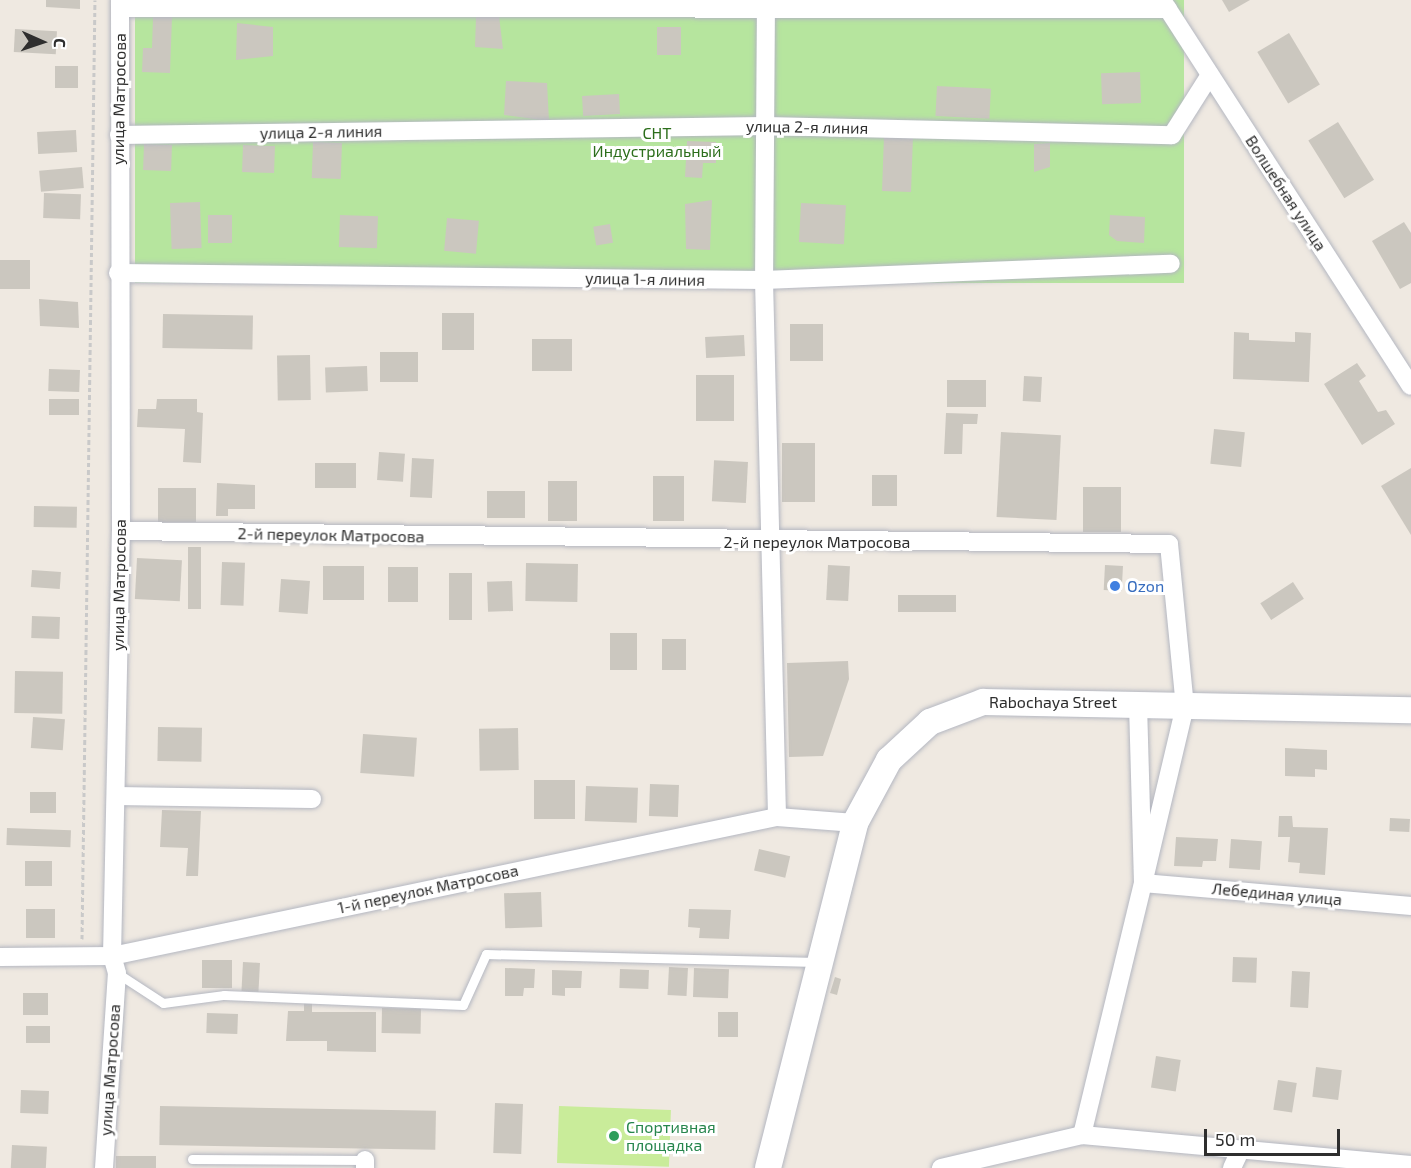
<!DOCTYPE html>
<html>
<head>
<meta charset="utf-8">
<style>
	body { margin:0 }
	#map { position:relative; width:1411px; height:1168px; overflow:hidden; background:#efe9e1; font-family:"Exo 2",sans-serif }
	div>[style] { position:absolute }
	.green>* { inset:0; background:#b6e59e; transform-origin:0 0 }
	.pitch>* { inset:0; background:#c9ec9a; transform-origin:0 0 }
	.building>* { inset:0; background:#cbc7bf; transform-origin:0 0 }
	.path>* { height:3px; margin-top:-1.5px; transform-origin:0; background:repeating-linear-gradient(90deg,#c9c9c9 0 4.5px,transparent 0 7.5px) }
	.roads { filter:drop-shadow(0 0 2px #b4b7c1) drop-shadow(0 0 2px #b4b7c1) }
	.service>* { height:9px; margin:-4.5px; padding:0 4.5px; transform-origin:4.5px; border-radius:4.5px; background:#fff }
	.minor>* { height:18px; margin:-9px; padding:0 9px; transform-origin:9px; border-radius:9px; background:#fff }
	.secondary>* { height:26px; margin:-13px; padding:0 13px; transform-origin:13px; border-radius:13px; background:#fff }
	.dots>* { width:16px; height:16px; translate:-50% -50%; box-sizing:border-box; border:3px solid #fff; border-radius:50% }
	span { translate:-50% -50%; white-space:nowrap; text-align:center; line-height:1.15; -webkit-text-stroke:6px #fff; paint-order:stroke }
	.street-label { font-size:16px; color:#2e2e2e }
	.park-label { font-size:16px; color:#2c6e1b }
	.shop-label { font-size:16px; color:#366cbe }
	.left { translate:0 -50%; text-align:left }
	.leisure-label { font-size:16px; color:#27864d }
	.north { position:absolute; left:12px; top:12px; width:60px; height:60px; -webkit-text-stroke:4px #fff; paint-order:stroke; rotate:93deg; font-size:16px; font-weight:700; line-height:24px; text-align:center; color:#2e2e2e }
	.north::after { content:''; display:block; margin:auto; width:21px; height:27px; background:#2e2e2e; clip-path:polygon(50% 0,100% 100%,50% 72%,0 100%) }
	.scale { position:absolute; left:1204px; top:1129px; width:136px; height:27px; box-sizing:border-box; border:3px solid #2e2e2e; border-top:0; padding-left:8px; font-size:18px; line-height:21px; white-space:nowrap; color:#2e2e2e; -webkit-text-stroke:4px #fff; paint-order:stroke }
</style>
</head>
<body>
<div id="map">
	<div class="green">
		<div style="left:135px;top:0;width:1049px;height:283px"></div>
	</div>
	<div class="pitch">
		<div style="left:559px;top:1106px;width:112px;height:57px;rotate:2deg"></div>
	</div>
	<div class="building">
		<div style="clip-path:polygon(46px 0,80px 0,80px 9px,46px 7px)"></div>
		<div style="clip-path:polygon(1222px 0,1250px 0,1229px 12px)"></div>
		<div style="clip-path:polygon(499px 16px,503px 49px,475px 47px,476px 17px)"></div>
		<div style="clip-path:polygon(153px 17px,172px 17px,170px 73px,142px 72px,143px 48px,152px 48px)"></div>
		<div style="clip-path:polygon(237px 23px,273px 27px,273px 56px,236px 60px)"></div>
		<div style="left:657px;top:27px;width:24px;height:28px"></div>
		<div style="left:15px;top:29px;width:42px;height:23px;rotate:3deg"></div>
		<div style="left:1289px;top:33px;width:60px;height:37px;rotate:59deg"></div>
		<div style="left:55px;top:66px;width:23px;height:22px"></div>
		<div style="left:1140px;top:72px;width:31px;height:39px;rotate:88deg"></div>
		<div style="clip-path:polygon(506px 81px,547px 83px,549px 121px,504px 115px)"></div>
		<div style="left:937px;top:86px;width:54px;height:30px;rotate:3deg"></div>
		<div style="left:619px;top:94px;width:20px;height:37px;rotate:87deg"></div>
		<div style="left:1338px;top:122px;width:68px;height:35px;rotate:58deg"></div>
		<div style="left:76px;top:130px;width:22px;height:39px;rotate:87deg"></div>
		<div style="left:884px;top:135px;width:29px;height:56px;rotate:2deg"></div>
		<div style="clip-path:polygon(687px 141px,716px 142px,716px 163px,703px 163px,702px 178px,685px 177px)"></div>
		<div style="left:313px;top:142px;width:29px;height:36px;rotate:2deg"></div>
		<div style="clip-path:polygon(1050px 143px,1050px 167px,1034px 172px,1034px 144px)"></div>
		<div style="left:144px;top:144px;width:28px;height:26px;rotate:2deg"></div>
		<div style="left:243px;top:145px;width:32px;height:27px;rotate:2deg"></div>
		<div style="left:82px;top:167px;width:21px;height:43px;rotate:85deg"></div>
		<div style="left:44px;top:193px;width:37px;height:25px;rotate:2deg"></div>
		<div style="clip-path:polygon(712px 200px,710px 250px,686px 249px,685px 204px)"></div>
		<div style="left:200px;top:202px;width:46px;height:30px;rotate:88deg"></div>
		<div style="left:801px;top:203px;width:45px;height:39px;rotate:3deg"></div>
		<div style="left:208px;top:215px;width:24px;height:28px"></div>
		<div style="left:340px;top:215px;width:38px;height:32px;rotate:2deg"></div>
		<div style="clip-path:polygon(1110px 215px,1145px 217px,1144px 243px,1117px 241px,1109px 235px)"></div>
		<div style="left:447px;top:218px;width:32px;height:33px;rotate:5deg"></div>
		<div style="clip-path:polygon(1404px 222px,1411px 233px,1411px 283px,1400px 289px,1372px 241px)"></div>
		<div style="left:610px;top:224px;width:19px;height:17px;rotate:81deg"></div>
		<div style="left:0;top:260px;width:30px;height:29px"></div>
		<div style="clip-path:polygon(39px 299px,78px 302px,79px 328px,40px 326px)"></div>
		<div style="left:474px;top:313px;width:37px;height:32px;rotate:90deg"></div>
		<div style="left:163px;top:314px;width:90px;height:34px;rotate:1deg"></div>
		<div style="left:790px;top:324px;width:33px;height:37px"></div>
		<div style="clip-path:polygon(1234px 332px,1249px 333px,1249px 340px,1295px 342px,1295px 332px,1311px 333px,1309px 382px,1233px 379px)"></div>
		<div style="left:744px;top:335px;width:21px;height:39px;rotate:87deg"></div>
		<div style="left:532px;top:339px;width:40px;height:32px"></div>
		<div style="left:380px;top:352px;width:38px;height:30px"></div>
		<div style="left:310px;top:355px;width:45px;height:33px;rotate:89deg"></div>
		<div style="clip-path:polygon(1357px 363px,1366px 376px,1359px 381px,1378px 412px,1386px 410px,1395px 424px,1362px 445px,1324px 384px)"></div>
		<div style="left:367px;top:366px;width:25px;height:42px;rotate:88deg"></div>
		<div style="left:49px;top:369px;width:31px;height:22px;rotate:2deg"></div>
		<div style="left:696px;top:375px;width:38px;height:46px"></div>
		<div style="left:1024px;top:376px;width:18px;height:25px;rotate:3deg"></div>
		<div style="left:947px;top:380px;width:39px;height:27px"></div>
		<div style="left:49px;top:399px;width:30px;height:16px"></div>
		<div style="clip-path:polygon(157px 399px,197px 399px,197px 412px,203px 413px,201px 463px,183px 462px,185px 429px,137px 427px,138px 409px,156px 409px)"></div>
		<div style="clip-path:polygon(946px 413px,978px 414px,977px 424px,963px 424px,962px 454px,944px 454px)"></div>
		<div style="left:1214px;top:429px;width:31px;height:35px;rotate:6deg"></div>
		<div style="left:1001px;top:432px;width:60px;height:85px;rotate:3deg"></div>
		<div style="left:782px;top:443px;width:33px;height:59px"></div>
		<div style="left:379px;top:452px;width:26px;height:28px;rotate:4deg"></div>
		<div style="left:412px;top:458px;width:22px;height:39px;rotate:3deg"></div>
		<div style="left:748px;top:462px;width:41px;height:34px;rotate:93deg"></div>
		<div style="left:356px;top:463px;width:25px;height:41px;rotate:90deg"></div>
		<div style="clip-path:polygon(1411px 468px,1411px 535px,1381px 486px)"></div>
		<div style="left:872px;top:475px;width:25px;height:31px"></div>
		<div style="left:653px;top:476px;width:31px;height:45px"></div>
		<div style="left:548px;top:481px;width:29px;height:40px"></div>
		<div style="clip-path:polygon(217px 483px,255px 485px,255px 509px,228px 509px,228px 516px,216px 516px)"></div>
		<div style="left:1083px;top:487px;width:38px;height:45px"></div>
		<div style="left:158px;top:488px;width:38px;height:34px"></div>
		<div style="left:487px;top:491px;width:38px;height:27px"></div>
		<div style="left:34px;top:506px;width:43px;height:21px;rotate:1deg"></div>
		<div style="left:188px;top:547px;width:13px;height:62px"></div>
		<div style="left:137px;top:558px;width:45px;height:41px;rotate:3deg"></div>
		<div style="left:222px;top:562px;width:23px;height:43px;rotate:2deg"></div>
		<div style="left:526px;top:563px;width:52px;height:38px;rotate:1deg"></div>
		<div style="left:828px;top:565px;width:22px;height:35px;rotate:3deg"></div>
		<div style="left:1105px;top:565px;width:18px;height:25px;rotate:3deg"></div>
		<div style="left:323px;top:566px;width:41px;height:34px"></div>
		<div style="left:388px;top:567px;width:30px;height:35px"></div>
		<div style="left:32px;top:570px;width:29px;height:17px;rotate:4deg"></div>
		<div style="left:449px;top:573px;width:23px;height:47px"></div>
		<div style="left:281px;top:579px;width:29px;height:33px;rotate:4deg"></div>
		<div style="left:512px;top:581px;width:30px;height:25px;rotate:88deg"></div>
		<div style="left:1293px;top:582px;width:20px;height:39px;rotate:57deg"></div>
		<div style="left:898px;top:595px;width:58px;height:17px"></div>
		<div style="left:32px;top:616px;width:28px;height:22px;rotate:2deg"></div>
		<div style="left:610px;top:633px;width:27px;height:37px"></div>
		<div style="left:662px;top:639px;width:24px;height:31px"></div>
		<div style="clip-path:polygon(848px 661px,849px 679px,823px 756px,789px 757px,787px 663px)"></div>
		<div style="left:15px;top:671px;width:48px;height:42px;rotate:1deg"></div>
		<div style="left:33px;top:717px;width:32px;height:31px;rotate:4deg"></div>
		<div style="left:158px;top:727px;width:44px;height:34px;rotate:1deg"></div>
		<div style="left:518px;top:728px;width:42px;height:39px;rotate:89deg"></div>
		<div style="left:363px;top:734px;width:54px;height:39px;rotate:4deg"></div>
		<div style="clip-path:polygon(1285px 748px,1327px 750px,1327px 770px,1315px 769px,1315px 777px,1285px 776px)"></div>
		<div style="left:534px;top:780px;width:41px;height:39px"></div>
		<div style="left:650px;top:784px;width:29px;height:32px;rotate:2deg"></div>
		<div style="left:586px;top:786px;width:52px;height:35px;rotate:2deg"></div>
		<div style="left:30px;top:792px;width:26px;height:21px"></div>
		<div style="clip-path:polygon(162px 810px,201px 811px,198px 876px,186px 876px,188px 848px,160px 847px)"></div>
		<div style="clip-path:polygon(1279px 816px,1292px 816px,1293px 827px,1328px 828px,1325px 875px,1299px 873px,1300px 863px,1288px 862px,1290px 837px,1278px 837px)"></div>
		<div style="left:1390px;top:818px;width:20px;height:13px;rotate:3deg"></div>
		<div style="left:7px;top:828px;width:64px;height:17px;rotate:2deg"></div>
		<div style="clip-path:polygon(1176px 837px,1218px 839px,1216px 861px,1203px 861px,1202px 867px,1174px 866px)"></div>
		<div style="left:1231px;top:839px;width:31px;height:29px;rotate:4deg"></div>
		<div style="left:759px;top:849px;width:32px;height:22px;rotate:13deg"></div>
		<div style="left:25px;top:861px;width:27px;height:25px"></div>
		<div style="left:541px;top:892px;width:35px;height:37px;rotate:88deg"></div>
		<div style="left:26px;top:909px;width:29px;height:29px"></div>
		<div style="clip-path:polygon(689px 909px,731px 910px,729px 939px,699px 938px,700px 928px,688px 927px)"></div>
		<div style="left:1233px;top:957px;width:24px;height:25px;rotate:2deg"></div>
		<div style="left:202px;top:960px;width:30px;height:28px"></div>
		<div style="left:243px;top:962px;width:17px;height:29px;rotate:3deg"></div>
		<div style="left:669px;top:967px;width:19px;height:28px;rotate:3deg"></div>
		<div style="clip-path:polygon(505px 968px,535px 969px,534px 988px,524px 988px,523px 996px,505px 996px)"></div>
		<div style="left:694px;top:968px;width:35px;height:29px;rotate:2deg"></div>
		<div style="left:620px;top:969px;width:29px;height:19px;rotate:2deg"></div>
		<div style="clip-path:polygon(552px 970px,582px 971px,581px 988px,565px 988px,565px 996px,552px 995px)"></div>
		<div style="left:1292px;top:971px;width:18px;height:36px;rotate:3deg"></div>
		<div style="clip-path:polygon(835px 977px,841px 979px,837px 995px,830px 993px)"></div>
		<div style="left:23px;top:993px;width:25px;height:22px"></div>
		<div style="clip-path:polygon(304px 1000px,312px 1000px,312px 1012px,376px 1012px,376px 1052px,327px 1051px,327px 1041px,286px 1041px,288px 1011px,304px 1011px)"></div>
		<div style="left:382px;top:1008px;width:39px;height:25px;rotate:1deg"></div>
		<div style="left:718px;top:1012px;width:20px;height:25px"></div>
		<div style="left:207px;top:1013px;width:31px;height:20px;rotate:2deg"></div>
		<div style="left:26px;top:1026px;width:24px;height:17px"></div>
		<div style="left:1156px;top:1056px;width:25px;height:32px;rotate:9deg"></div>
		<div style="left:1316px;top:1067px;width:26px;height:30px;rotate:7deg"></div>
		<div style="left:1278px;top:1080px;width:19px;height:30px;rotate:9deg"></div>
		<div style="left:21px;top:1090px;width:28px;height:23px;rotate:2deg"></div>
		<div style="left:495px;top:1103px;width:28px;height:50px;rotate:2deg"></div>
		<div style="left:160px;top:1106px;width:276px;height:39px;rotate:1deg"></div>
		<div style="left:12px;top:1145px;width:35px;height:23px;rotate:3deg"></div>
		<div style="left:116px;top:1156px;width:40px;height:12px"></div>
	</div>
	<div class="path">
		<div style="left:82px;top:939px;width:939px;rotate:-89.21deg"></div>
	</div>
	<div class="roads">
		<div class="service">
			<div style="left:117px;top:973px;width:55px;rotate:33.1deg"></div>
			<div style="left:163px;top:1003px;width:62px;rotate:-7.5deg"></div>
			<div style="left:224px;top:995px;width:239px;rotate:2.4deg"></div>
			<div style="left:463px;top:1005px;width:56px;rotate:-65.7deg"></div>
			<div style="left:486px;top:954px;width:331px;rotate:1.4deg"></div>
			<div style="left:192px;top:1159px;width:173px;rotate:0.3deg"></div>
		</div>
		<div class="minor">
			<div style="left:766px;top:0;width:280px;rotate:90.4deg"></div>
			<div style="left:764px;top:280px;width:537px;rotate:88.61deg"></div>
			<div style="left:1162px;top:0;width:459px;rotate:57.2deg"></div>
			<div style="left:120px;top:8px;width:1048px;rotate:0.05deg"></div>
			<div style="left:119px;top:135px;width:646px;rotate:-0.8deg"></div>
			<div style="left:765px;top:126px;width:407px;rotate:1.3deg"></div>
			<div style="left:1172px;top:135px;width:71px;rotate:-57.7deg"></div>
			<div style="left:118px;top:273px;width:646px;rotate:0.62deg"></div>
			<div style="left:764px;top:280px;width:407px;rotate:-2.3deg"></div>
			<div style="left:121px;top:531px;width:1048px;rotate:0.71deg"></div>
			<div style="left:1169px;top:544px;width:163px;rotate:84.4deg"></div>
			<div style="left:1185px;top:706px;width:182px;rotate:103.3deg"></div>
			<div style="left:1143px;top:883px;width:269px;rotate:4.9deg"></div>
			<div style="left:116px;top:796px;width:196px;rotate:0.9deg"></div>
			<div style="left:0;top:957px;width:112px;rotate:-0.5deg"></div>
			<div style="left:112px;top:956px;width:679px;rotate:-11.81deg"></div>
			<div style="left:777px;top:817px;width:78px;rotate:4.4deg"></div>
			<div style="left:1082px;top:1135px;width:259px;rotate:-76.4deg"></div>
			<div style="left:1143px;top:883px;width:181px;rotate:-91.6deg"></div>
			<div style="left:104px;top:1168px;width:195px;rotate:-86.2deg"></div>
			<div style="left:117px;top:973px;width:18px;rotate:-106deg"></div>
			<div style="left:112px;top:956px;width:425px;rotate:-88.8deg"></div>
			<div style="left:121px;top:531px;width:531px;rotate:-90.11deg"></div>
			<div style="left:365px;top:1168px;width:8px;rotate:-90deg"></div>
			<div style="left:941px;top:1168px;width:145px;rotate:-13.2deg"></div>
			<div style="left:1082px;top:1135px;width:330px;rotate:5.2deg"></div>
			<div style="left:1232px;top:1168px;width:19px;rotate:-65deg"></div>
		</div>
		<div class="secondary">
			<div style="left:768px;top:1168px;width:356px;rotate:-75.8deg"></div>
			<div style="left:855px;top:823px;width:72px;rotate:-61.6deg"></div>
			<div style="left:889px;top:760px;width:56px;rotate:-42.8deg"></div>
			<div style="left:930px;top:722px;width:57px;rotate:-20.7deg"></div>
			<div style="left:983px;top:702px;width:428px;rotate:1.1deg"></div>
		</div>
	</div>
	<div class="dots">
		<div style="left:1115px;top:586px;background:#3f7fe0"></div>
		<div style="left:614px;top:1136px;background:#2e9e5b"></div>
	</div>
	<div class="street-label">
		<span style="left:119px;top:99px;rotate:-89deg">улица Матросова</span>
		<span style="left:807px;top:127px;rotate:1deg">улица 2-я линия</span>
		<span style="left:321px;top:132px;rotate:-1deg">улица 2-я линия</span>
		<span style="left:1286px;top:193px;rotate:57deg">Волшебная улица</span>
		<span style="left:645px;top:279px;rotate:1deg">улица 1-я линия</span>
		<span style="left:331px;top:535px;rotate:1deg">2-й переулок Матросова</span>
		<span style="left:817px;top:542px">2-й переулок Матросова</span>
		<span style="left:119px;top:585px;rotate:-89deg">улица Матросова</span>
		<span style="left:1053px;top:702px">Rabochaya Street</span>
		<span style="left:428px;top:889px;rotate:-12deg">1-й переулок Матросова</span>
		<span style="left:1277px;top:894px;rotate:5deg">Лебединая улица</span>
		<span style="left:110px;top:1070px;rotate:-86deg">улица Матросова</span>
	</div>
	<div class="park-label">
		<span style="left:657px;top:142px">СНТ<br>Индустриальный</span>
	</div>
	<div class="shop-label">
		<span class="left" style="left:1127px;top:586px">Ozon</span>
	</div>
	<div class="leisure-label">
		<span class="left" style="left:626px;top:1136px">Спортивная<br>площадка</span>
	</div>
	<div class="north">С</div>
	<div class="scale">50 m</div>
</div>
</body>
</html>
